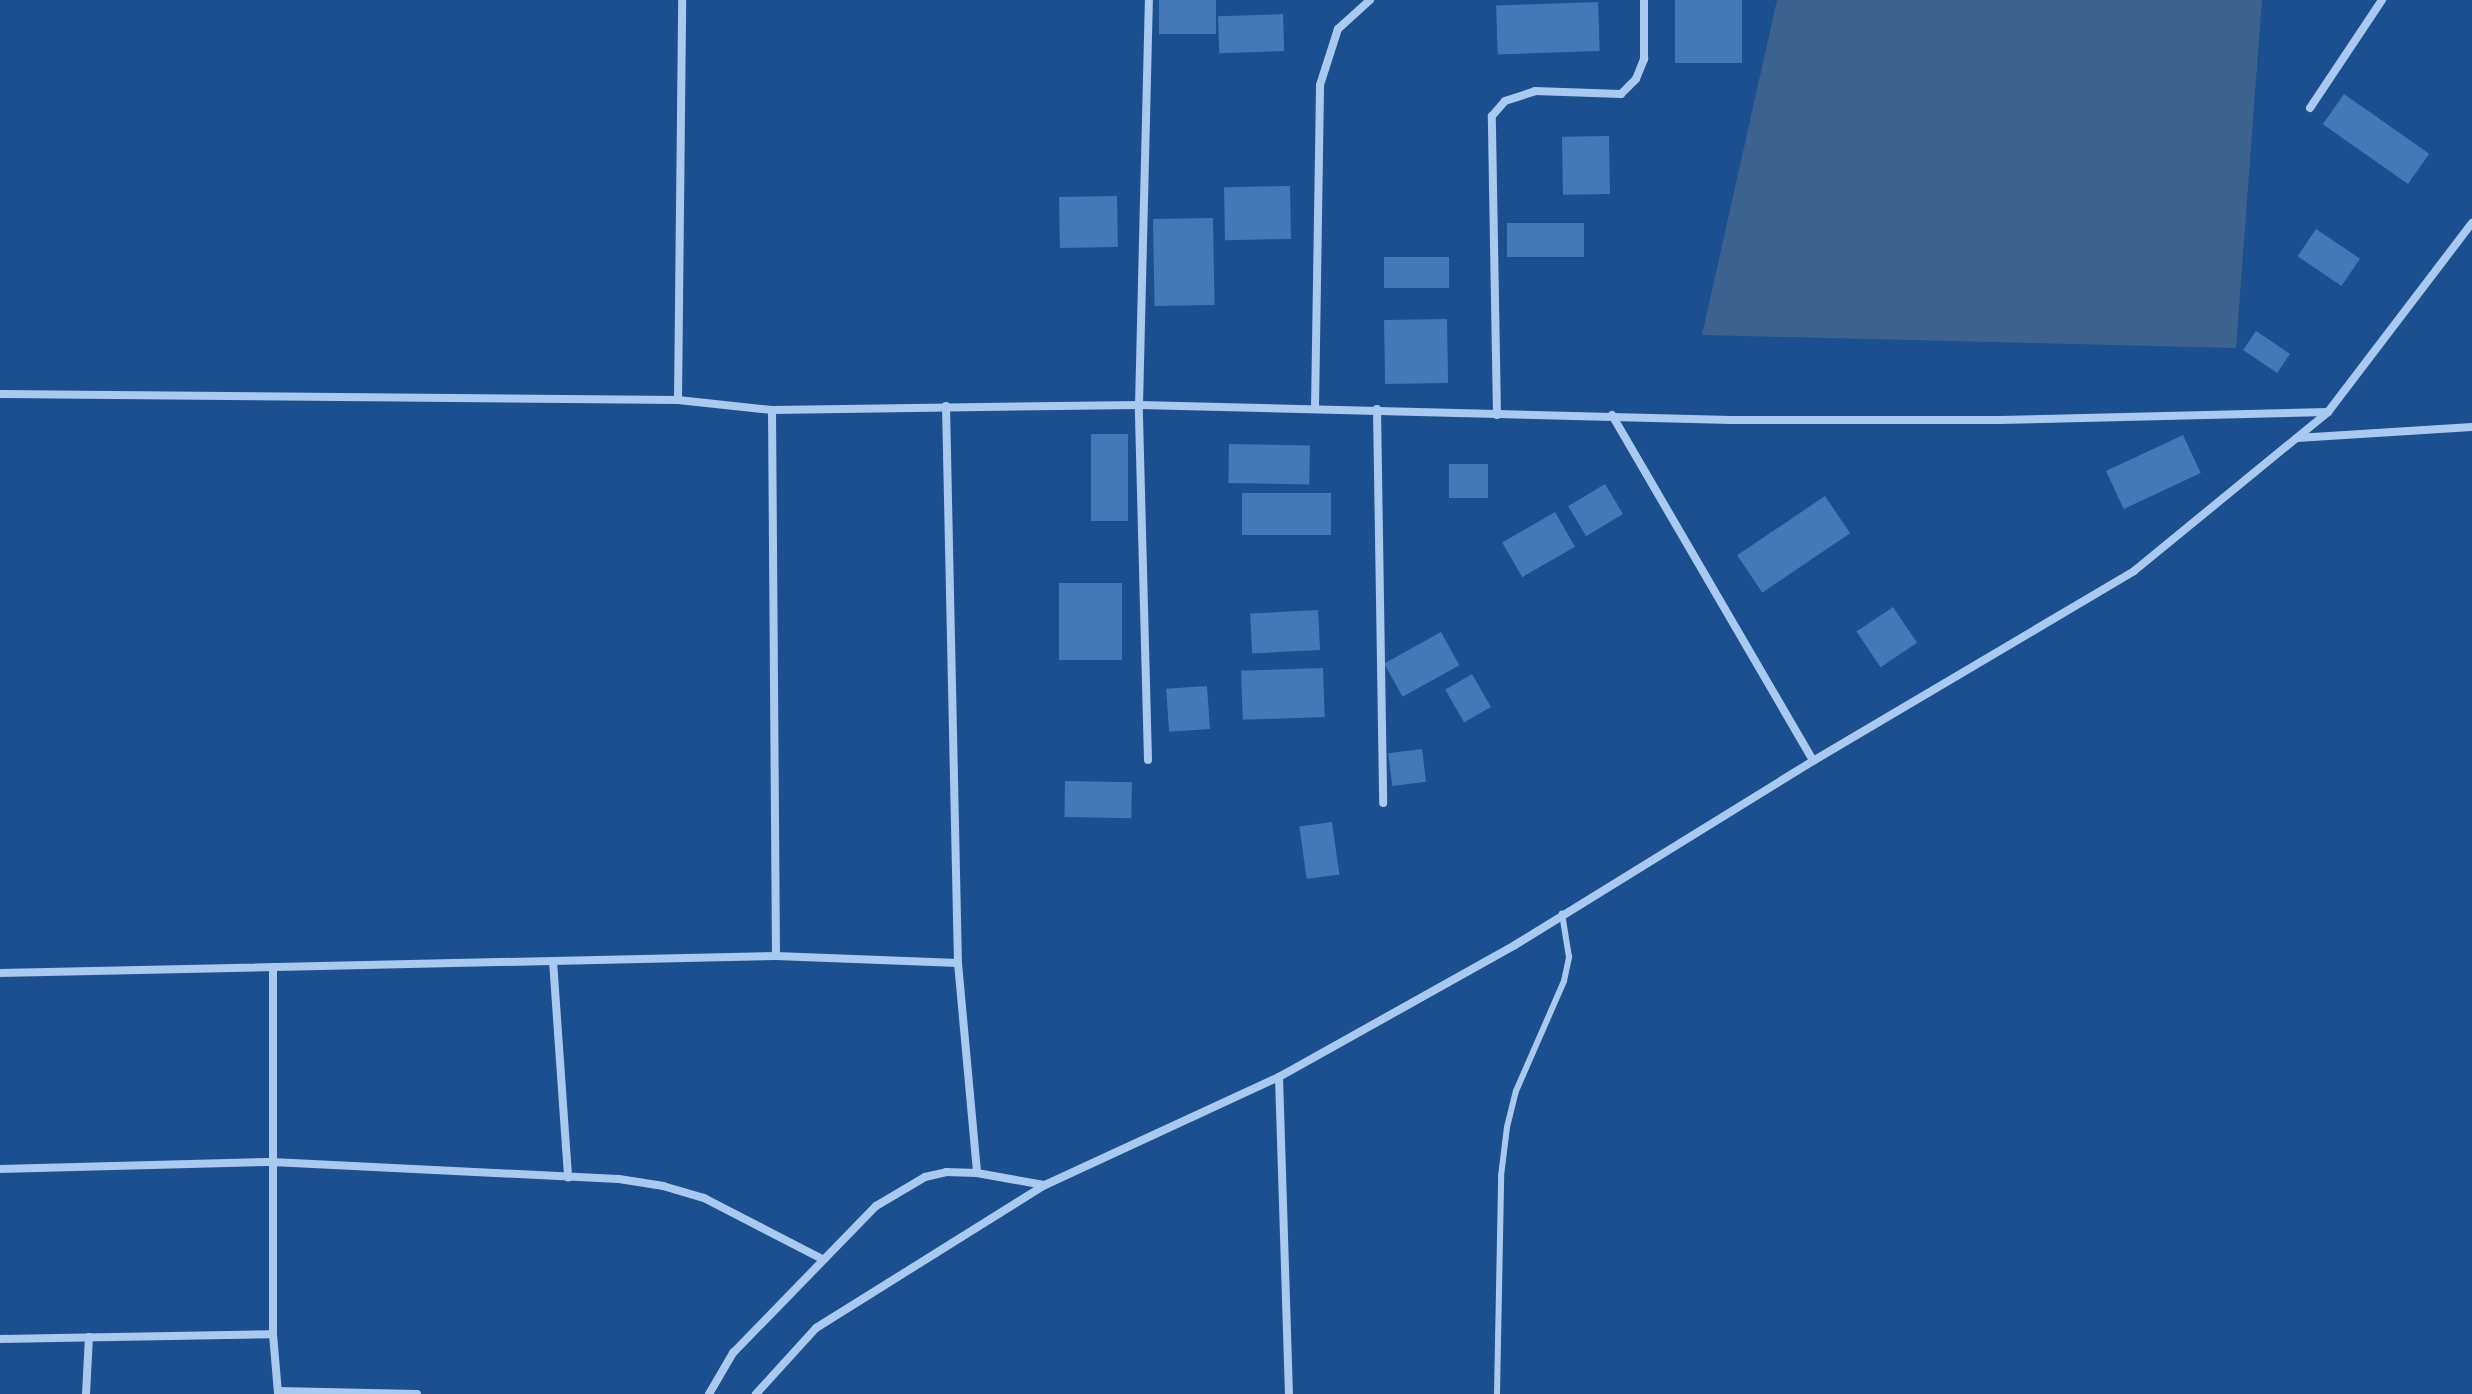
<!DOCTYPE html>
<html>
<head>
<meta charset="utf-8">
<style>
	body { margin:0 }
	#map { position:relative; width:2472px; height:1394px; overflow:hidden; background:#1b4f8f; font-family:Ubuntu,sans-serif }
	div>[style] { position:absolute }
	.water>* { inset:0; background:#3c6290 }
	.building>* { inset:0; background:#4478b7; transform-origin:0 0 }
	.service>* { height:6px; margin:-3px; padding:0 3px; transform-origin:3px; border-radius:3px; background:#a9c9ee }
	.minor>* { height:8px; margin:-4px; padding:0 4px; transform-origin:4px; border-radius:4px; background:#a9c9ee }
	span { translate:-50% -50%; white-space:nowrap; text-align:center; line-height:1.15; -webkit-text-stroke:6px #1b4f8f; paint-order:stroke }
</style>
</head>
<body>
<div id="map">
	<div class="water">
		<div style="clip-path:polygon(1777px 0,2262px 0,2236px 348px,1702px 335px)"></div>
	</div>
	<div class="building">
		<div style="left:1159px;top:0;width:57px;height:34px"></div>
		<div style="left:1675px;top:0;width:67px;height:63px"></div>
		<div style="left:1598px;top:2px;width:49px;height:102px;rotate:88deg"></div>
		<div style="left:1283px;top:14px;width:37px;height:65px;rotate:88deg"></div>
		<div style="left:2344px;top:94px;width:104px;height:37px;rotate:35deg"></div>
		<div style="left:1609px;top:136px;width:58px;height:47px;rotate:89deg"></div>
		<div style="left:1290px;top:186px;width:53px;height:66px;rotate:89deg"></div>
		<div style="left:1117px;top:196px;width:51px;height:58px;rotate:89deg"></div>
		<div style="left:1213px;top:218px;width:87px;height:60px;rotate:89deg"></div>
		<div style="left:1507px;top:223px;width:77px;height:34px"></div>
		<div style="left:2316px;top:229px;width:53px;height:33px;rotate:34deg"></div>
		<div style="left:1449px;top:257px;width:31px;height:65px;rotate:90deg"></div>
		<div style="left:1447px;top:319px;width:64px;height:63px;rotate:89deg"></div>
		<div style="left:2256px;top:331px;width:41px;height:23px;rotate:34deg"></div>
		<div style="left:1091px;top:434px;width:37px;height:87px"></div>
		<div style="left:2183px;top:435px;width:42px;height:85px;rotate:65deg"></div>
		<div style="left:1229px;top:444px;width:81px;height:39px;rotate:1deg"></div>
		<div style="left:1449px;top:464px;width:39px;height:34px"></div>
		<div style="left:1605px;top:484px;width:35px;height:43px;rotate:59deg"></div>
		<div style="left:1331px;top:493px;width:42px;height:89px;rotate:90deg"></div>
		<div style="left:1825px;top:496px;width:45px;height:106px;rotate:56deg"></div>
		<div style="left:1555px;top:512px;width:40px;height:61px;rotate:60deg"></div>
		<div style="left:1059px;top:583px;width:63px;height:77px"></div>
		<div style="left:1893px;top:607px;width:43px;height:44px;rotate:56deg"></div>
		<div style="left:1318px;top:610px;width:40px;height:68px;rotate:87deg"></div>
		<div style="left:1441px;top:632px;width:38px;height:65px;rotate:61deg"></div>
		<div style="left:1323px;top:668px;width:49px;height:82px;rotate:88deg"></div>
		<div style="left:1472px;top:674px;width:38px;height:31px;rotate:60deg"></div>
		<div style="left:1207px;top:686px;width:43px;height:41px;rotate:86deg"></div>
		<div style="left:1422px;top:749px;width:33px;height:34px;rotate:83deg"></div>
		<div style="left:1065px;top:781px;width:67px;height:36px;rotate:1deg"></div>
		<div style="left:1332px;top:822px;width:53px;height:33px;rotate:82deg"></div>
	</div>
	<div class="service">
		<div style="left:1497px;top:1394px;width:218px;rotate:-88.9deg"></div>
		<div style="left:1501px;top:1176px;width:49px;rotate:-83deg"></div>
		<div style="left:1507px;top:1127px;width:37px;rotate:-76deg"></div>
		<div style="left:1516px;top:1091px;width:120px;rotate:-66.4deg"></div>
		<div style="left:1564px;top:981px;width:25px;rotate:-78deg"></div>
		<div style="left:1569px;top:957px;width:44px;rotate:-99.2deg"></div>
	</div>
	<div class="minor">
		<div style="left:2310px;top:108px;width:130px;rotate:-56.3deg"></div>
		<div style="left:0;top:394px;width:678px;rotate:0.51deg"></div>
		<div style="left:678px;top:400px;width:95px;rotate:6.1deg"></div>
		<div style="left:772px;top:410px;width:367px;rotate:-0.8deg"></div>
		<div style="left:1139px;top:405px;width:592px;rotate:1.45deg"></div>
		<div style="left:1731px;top:420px;width:268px"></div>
		<div style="left:1999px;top:420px;width:329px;rotate:-1.4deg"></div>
		<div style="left:678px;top:400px;width:400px;rotate:-89.4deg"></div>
		<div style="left:946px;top:406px;width:557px;rotate:88.77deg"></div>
		<div style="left:958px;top:963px;width:211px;rotate:84.8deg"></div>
		<div style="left:977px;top:1173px;width:68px;rotate:10.2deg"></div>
		<div style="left:1315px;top:408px;width:323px;rotate:-89.1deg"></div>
		<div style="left:1320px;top:85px;width:59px;rotate:-72.2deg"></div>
		<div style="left:1338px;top:29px;width:43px;rotate:-42.2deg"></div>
		<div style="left:1377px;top:409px;width:394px;rotate:89.1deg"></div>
		<div style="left:772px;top:410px;width:546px;rotate:89.58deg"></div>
		<div style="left:1497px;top:415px;width:299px;rotate:-91deg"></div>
		<div style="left:1492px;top:116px;width:20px;rotate:-49deg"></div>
		<div style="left:1505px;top:101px;width:32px;rotate:-18deg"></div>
		<div style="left:1535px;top:91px;width:86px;rotate:2deg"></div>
		<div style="left:1621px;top:94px;width:21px;rotate:-45deg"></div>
		<div style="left:1636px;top:79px;width:22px;rotate:-68deg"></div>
		<div style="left:1644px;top:59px;width:59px;rotate:-90deg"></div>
		<div style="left:1612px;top:415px;width:400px;rotate:59.8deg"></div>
		<div style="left:2297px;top:438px;width:175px;rotate:-3.6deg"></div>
		<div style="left:1148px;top:760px;width:355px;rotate:-91.5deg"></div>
		<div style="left:1139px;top:405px;width:405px;rotate:-88.6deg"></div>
		<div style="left:553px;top:961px;width:217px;rotate:86deg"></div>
		<div style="left:273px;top:967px;width:367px;rotate:90deg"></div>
		<div style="left:273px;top:1334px;width:60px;rotate:85.2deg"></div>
		<div style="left:0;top:973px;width:776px;rotate:-1.25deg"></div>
		<div style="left:776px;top:956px;width:182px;rotate:2.2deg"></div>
		<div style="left:1279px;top:1077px;width:317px;rotate:88.2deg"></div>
		<div style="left:0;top:1169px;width:272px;rotate:-1.5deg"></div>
		<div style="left:272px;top:1162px;width:347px;rotate:2.8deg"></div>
		<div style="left:619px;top:1179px;width:45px;rotate:9deg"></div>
		<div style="left:663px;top:1186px;width:43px;rotate:16.3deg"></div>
		<div style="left:704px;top:1198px;width:133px;rotate:27.3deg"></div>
		<div style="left:0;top:1339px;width:273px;rotate:-1deg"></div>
		<div style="left:278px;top:1391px;width:139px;rotate:1.2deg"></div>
		<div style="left:86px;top:1394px;width:57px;rotate:-87deg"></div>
		<div style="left:709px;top:1394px;width:48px;rotate:-59.7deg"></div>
		<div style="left:733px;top:1353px;width:205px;rotate:-45.8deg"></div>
		<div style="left:876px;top:1206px;width:57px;rotate:-30.6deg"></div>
		<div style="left:925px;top:1177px;width:22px;rotate:-13deg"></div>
		<div style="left:946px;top:1172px;width:31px;rotate:2deg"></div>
		<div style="left:756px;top:1394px;width:89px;rotate:-47.7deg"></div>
		<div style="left:816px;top:1328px;width:270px;rotate:-32deg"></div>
		<div style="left:1045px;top:1185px;width:258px;rotate:-24.8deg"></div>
		<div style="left:1279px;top:1077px;width:270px;rotate:-29.2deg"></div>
		<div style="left:1515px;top:945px;width:350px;rotate:-31.7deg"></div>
		<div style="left:1813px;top:761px;width:373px;rotate:-30.6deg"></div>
		<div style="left:2134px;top:571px;width:251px;rotate:-39.3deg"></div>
		<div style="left:2328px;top:412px;width:238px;rotate:-52.7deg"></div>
	</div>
</div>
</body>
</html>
